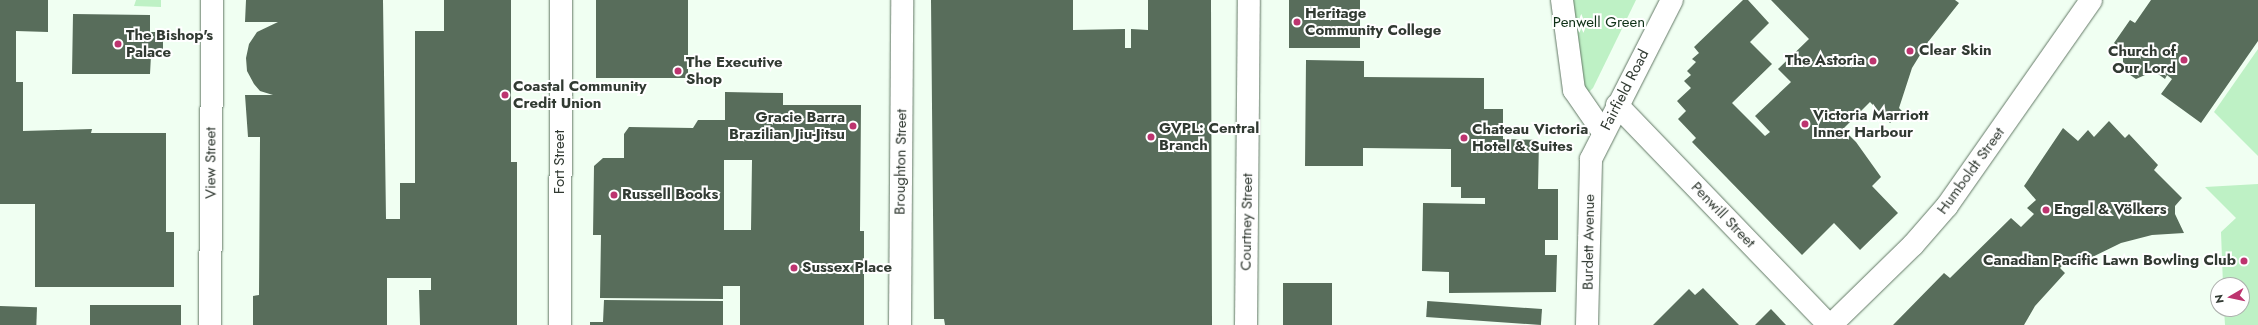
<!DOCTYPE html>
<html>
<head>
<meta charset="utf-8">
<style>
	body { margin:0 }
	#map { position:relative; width:2258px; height:325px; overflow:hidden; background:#f0fff2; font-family:Jost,sans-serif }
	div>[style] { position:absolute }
	.green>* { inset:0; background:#bef1c5 }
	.building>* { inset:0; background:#586d5b; transform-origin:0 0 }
	.roads { filter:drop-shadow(0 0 1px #627865) drop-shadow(0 0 1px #627865) }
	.street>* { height:22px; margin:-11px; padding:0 11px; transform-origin:11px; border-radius:11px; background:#fff }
	.secondary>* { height:22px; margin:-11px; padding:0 11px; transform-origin:11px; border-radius:11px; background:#fff }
	.dots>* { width:11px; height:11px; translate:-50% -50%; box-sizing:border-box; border:2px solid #fff; border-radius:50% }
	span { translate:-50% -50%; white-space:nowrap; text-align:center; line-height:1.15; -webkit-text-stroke:4px #fff; paint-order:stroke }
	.poi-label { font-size:15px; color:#313a32; font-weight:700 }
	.left { translate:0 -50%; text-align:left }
	.right { translate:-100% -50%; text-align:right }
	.park-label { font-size:15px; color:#0f3117 }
	.street-label { font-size:15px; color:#313a32 }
	.north { position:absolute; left:2210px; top:277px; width:40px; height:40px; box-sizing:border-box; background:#fff; border:1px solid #adb0ad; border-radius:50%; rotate:261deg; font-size:11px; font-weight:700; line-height:16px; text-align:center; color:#313a32 }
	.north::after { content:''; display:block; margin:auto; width:14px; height:18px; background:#bd346f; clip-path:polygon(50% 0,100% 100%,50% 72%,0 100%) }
</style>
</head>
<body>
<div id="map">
	<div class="green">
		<div style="clip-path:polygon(136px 0,161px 0,161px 7px,134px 6px)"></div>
		<div style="clip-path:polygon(1571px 0,1636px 0,1593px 88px,1587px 94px,1584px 92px)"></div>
		<div style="clip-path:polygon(2258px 49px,2258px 156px,2214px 112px)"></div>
		<div style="clip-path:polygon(2258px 184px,2258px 325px,2225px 325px,2224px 309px,2242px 309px,2242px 285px,2223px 285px,2221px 232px,2236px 218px,2205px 187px)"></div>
	</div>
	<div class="building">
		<div style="clip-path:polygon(0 0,48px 0,48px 32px,16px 31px,16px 82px,23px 82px,23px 131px,92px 129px,91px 133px,166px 133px,166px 232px,174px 232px,174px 287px,35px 287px,35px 204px,0 204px)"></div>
		<div style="clip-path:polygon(246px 0,383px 0,386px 219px,400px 219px,400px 183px,415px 183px,415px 31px,444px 31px,444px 0,511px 0,511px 162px,517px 162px,517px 325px,420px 325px,419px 290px,431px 290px,431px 278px,387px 278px,387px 325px,253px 325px,253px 296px,259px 295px,260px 137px,248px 137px,245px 95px,273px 95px,260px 91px,254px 84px,247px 71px,246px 58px,249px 44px,257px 32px,278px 22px,245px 22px)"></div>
		<div style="left:596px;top:0;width:92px;height:78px"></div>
		<div style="clip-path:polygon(931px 0,1073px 0,1073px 30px,1125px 29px,1125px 48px,1131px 48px,1131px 29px,1148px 30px,1148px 0,1211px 0,1212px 325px,945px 325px,944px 319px,934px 319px)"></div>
		<div style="left:1289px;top:0;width:71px;height:48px"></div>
		<div style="clip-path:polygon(1743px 0,1748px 0,1769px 23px,1750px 42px,1772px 64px,1732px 103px,1765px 136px,1770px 132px,1755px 116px,1791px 82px,1778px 69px,1809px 39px,1771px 0,1955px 0,1959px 3px,1928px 42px,1912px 68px,1899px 108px,1902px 111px,1890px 123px,1870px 102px,1843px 129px,1856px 142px,1881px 177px,1872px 186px,1898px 213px,1860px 250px,1834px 223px,1802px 255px,1692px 142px,1696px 138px,1678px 119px,1686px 111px,1677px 101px,1691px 88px,1684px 81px,1691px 75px,1687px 71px,1696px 62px,1692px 59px,1699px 53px,1694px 47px)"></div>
		<div style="clip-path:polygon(2151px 0,2258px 0,2258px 41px,2201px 123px,2161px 94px,2172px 79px,2167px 75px,2165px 79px,2154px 71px,2136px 79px,2123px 70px,2123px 50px,2114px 43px,2130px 20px,2135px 23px)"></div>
		<div style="clip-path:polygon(73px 14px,150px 15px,150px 32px,163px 32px,163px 55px,151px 55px,150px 74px,72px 74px)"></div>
		<div style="clip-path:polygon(1306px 60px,1364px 61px,1364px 77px,1484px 78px,1484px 109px,1503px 109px,1503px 139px,1539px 140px,1538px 189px,1558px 189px,1558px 240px,1545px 240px,1545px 255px,1557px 255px,1556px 292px,1449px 293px,1449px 272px,1422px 271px,1423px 203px,1485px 204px,1485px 198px,1461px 198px,1461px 187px,1451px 187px,1451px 149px,1363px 148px,1363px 166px,1305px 166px)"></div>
		<div style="clip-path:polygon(evenodd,725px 92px,783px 93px,783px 105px,861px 105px,860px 231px,864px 231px,864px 325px,740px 325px,740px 286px,723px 286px,723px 299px,600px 298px,601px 235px,593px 235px,594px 166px,603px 158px,624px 158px,624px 134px,629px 127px,693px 128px,698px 120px,725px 120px,725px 92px,724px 160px,752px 160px,751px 230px,724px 230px,724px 160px)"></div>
		<div style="clip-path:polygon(2109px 121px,2125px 138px,2129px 134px,2158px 165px,2154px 170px,2182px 198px,2175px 206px,2175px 214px,2184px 233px,2152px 235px,2121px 243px,2078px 264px,2070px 256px,2060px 268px,2065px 273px,2035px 306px,2024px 325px,1893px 325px,1944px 273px,1950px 278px,2011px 218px,2021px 227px,2034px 214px,2027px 208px,2036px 200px,2024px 186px,2063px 128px,2078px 141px,2088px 130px,2094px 137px)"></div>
		<div style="left:1332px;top:283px;width:42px;height:49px;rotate:90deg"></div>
		<div style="clip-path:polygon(1703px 288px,1739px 325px,1653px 325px,1689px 289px,1695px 295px)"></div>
		<div style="clip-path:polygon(604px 300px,723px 301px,723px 325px,590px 325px,590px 322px,603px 322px)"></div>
		<div style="left:90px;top:305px;width:91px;height:20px"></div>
		<div style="left:0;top:306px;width:37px;height:19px;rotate:2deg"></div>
		<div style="left:1542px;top:309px;width:16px;height:115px;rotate:94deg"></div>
		<div style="clip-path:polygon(1771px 309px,1786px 325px,1755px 325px)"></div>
	</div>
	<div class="roads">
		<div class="street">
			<div style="left:1562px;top:0;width:91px;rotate:82.4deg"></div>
			<div style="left:1574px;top:90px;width:51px;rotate:55.4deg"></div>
			<div style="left:1617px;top:105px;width:306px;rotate:46.1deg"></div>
			<div style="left:1246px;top:325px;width:325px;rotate:-89.5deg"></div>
			<div style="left:1831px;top:325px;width:115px;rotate:-44.3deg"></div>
			<div style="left:1913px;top:245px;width:52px;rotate:-48.9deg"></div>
			<div style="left:1947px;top:206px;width:251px;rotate:-55deg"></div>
		</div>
		<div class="secondary">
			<div style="left:210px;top:325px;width:325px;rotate:-89.6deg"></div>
			<div style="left:560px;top:325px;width:325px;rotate:-89.8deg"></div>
			<div style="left:900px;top:325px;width:325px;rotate:-89.6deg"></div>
			<div style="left:1587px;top:325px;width:166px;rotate:-88.6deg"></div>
			<div style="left:1591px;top:159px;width:178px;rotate:-63deg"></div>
		</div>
	</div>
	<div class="dots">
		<div style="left:1297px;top:22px;background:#bd346f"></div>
		<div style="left:118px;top:44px;background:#bd346f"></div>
		<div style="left:1910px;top:51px;background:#bd346f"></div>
		<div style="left:2184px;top:60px;background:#bd346f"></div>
		<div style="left:1873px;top:61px;background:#bd346f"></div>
		<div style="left:678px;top:71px;background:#bd346f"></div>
		<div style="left:505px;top:95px;background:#bd346f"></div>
		<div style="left:1805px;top:124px;background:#bd346f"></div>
		<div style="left:853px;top:126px;background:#bd346f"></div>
		<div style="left:1151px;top:137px;background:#bd346f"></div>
		<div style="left:1464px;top:138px;background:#bd346f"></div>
		<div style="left:614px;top:195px;background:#bd346f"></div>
		<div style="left:2046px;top:210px;background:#bd346f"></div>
		<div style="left:2244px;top:261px;background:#bd346f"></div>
		<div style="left:794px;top:268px;background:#bd346f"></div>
	</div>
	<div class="poi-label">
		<span class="left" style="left:1305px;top:22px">Heritage<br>Community College</span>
		<span class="left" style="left:126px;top:44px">The Bishop's<br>Palace</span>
		<span class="left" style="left:1919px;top:51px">Clear Skin</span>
		<span class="right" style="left:2176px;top:60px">Church of<br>Our Lord</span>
		<span class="right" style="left:1865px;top:61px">The Astoria</span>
		<span class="left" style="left:686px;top:71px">The Executive<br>Shop</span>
		<span class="left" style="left:513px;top:95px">Coastal Community<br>Credit Union</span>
		<span class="left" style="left:1813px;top:124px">Victoria Marriott<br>Inner Harbour</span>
		<span class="right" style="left:845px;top:126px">Gracie Barra<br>Brazilian Jiu-Jitsu</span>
		<span class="left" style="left:1159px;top:137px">GVPL: Central<br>Branch</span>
		<span class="left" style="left:1472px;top:138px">Chateau Victoria<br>Hotel &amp; Suites</span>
		<span class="left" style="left:622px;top:195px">Russell Books</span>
		<span class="left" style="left:2054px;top:210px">Engel &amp; Völkers</span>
		<span class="right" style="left:2236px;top:261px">Canadian Pacific Lawn Bowling Club</span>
		<span class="left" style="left:802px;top:268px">Sussex Place</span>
	</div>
	<div class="park-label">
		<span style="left:1599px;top:23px">Penwell Green</span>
	</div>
	<div class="street-label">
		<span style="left:1625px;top:90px;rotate:-63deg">Fairfield Road</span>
		<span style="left:560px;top:162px;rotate:-90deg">Fort Street</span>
		<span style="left:901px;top:162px;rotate:-89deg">Broughton Street</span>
		<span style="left:211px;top:163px;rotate:-90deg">View Street</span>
		<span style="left:1971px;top:171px;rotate:-54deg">Humboldt Street</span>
		<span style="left:1723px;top:215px;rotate:46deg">Penwill Street</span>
		<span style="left:1247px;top:222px;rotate:-89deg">Courtney Street</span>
		<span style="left:1589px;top:242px;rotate:-89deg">Burdett Avenue</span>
	</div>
	<div class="north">N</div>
</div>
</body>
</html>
